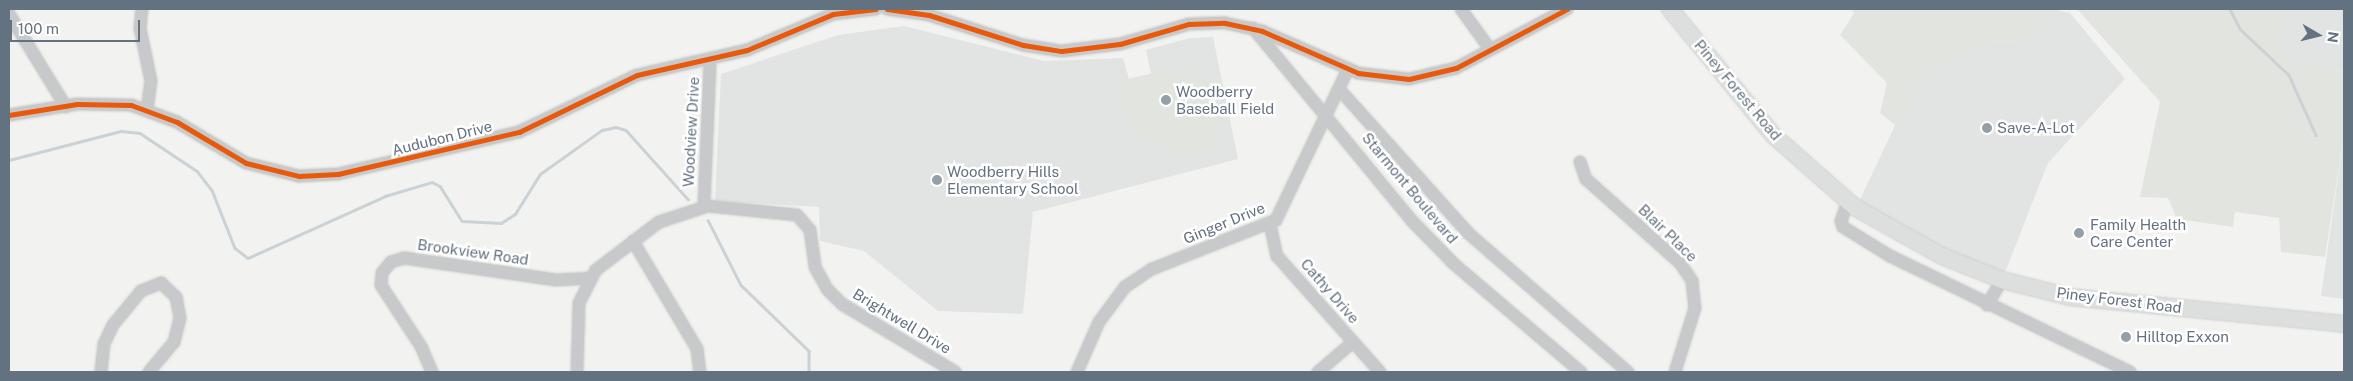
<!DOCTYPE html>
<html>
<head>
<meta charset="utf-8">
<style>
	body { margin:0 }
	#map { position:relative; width:2353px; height:381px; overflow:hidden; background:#f2f3f0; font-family:"Public Sans",sans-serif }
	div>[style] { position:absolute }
	.built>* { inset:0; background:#e2e4e3 }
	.green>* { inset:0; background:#e2e5df }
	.stream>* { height:2.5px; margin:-1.25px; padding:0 1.25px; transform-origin:1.25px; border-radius:1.25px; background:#cbd2d5 }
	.roads { filter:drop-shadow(0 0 1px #cecfce) drop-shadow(0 0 1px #cecfce) }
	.minor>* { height:12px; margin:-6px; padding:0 6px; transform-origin:6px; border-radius:6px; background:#c8c9ca }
	.major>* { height:16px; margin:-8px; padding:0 8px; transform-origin:8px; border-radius:8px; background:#dddede }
	.cycleway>* { height:5px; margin:-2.5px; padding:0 2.5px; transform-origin:2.5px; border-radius:2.5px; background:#e8590c }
	.dots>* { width:14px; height:14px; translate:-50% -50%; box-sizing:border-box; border:2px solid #fff; border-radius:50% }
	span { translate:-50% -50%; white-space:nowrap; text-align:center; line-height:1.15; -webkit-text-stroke:5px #fff; paint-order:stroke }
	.street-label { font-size:15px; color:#637280 }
	.poi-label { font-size:15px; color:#637280 }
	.left { translate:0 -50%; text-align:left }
	.frame { position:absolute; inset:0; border:10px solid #637280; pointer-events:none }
	.north { position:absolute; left:2293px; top:10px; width:50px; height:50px; -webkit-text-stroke:4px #fff; paint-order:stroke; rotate:98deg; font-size:14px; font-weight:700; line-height:20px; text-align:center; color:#637280 }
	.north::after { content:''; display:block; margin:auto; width:18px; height:22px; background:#637280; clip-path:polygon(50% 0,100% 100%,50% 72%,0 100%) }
	.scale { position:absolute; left:10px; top:20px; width:130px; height:22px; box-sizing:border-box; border:2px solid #637280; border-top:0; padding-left:6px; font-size:15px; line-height:18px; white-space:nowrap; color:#637280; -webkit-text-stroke:4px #fff; paint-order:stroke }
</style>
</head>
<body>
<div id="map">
	<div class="built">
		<div style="clip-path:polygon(2052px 9px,2070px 13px,2125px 79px,2048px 163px,2002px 280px,1856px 208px,1898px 119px,1930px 75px,1984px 42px,2020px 41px)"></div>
		<div style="clip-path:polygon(2284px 9px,2344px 9px,2344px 72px,2283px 59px)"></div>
		<div style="clip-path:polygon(904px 26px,1044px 61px,1123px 58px,1129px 79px,1151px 74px,1146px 50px,1190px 38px,1213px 37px,1238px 159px,1033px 212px,1023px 314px,938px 311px,864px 251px,820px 241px,819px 207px,715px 201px,721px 74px,838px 35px)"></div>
		<div style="clip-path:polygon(2344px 134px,2344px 299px,2321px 296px)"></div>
	</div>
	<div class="green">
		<div style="clip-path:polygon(1851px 9px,2052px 9px,2020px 41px,1984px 42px,1930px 75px,1895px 125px,1880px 113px,1887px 83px,1840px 35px,1854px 13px)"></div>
		<div style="clip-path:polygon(2077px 9px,2284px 9px,2284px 59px,2344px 72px,2344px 134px,2325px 257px,2281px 252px,2279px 218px,2235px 212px,2233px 227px,2177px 219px,2168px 198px,2140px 197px,2160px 102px)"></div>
		<div style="clip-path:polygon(1192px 64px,1208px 75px,1220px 152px,1192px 156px,1173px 153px,1146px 140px,1126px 117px,1115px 82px)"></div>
	</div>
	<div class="stream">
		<div style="left:2230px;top:9px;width:22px;rotate:63deg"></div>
		<div style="left:2240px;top:29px;width:67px;rotate:43.2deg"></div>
		<div style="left:2289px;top:75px;width:66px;rotate:65.8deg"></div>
		<div style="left:9px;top:160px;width:116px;rotate:-14.5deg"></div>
		<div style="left:121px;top:131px;width:19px;rotate:6deg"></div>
		<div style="left:140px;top:133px;width:69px;rotate:33.7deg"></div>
		<div style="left:197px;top:171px;width:24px;rotate:52deg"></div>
		<div style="left:212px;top:190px;width:62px;rotate:68.4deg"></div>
		<div style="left:235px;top:248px;width:16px;rotate:38deg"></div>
		<div style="left:248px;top:258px;width:150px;rotate:-24.3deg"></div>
		<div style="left:385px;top:196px;width:49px;rotate:-16.6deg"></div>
		<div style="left:432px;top:182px;width:9px;rotate:27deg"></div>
		<div style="left:440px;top:186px;width:41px;rotate:57.8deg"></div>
		<div style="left:462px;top:221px;width:39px;rotate:3deg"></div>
		<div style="left:501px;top:223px;width:17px;rotate:-33deg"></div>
		<div style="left:515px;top:214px;width:47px;rotate:-58deg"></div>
		<div style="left:540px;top:174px;width:76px;rotate:-35.4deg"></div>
		<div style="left:602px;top:130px;width:14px;rotate:-12deg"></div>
		<div style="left:616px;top:127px;width:10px;rotate:17deg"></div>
		<div style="left:626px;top:130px;width:93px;rotate:48.1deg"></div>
		<div style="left:708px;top:220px;width:73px;rotate:63.1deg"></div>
		<div style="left:741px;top:285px;width:95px;rotate:44.1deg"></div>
		<div style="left:809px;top:351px;width:21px;rotate:90deg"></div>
	</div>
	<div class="roads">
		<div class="minor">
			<div style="left:142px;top:9px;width:19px;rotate:96deg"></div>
			<div style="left:140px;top:28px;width:54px;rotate:78.3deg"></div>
			<div style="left:151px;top:81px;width:27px;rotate:98deg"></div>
			<div style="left:887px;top:9px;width:42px;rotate:8.1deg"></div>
			<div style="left:929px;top:15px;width:99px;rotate:17.7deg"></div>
			<div style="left:1023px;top:45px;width:39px;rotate:9deg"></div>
			<div style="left:1062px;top:51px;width:58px;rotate:-6.9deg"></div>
			<div style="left:1120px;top:44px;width:72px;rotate:-16.2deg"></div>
			<div style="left:1189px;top:24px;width:36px;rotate:-2deg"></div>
			<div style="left:1225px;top:23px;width:38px;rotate:12deg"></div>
			<div style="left:1262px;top:31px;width:105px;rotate:23.6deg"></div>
			<div style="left:1358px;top:73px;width:51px;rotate:6.7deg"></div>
			<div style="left:1409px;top:79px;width:48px;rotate:-13.2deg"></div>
			<div style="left:1456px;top:68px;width:126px;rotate:-28deg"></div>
			<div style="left:1461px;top:9px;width:49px;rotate:54.1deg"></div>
			<div style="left:9px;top:14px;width:109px;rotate:58.5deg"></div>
			<div style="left:1253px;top:28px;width:253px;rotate:50.5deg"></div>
			<div style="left:1414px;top:223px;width:57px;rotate:45.7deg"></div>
			<div style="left:1454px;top:264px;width:167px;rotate:40.4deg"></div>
			<div style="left:1339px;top:89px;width:193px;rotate:48.1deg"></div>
			<div style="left:1468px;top:233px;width:212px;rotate:41deg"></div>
			<div style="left:9px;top:115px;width:69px;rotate:-9.2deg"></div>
			<div style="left:77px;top:104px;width:54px;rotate:1.1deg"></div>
			<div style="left:131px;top:105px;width:49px;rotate:20.3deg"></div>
			<div style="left:177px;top:122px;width:80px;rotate:30.7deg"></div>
			<div style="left:246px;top:163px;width:55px;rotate:13.8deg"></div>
			<div style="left:299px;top:176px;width:39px;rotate:-3deg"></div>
			<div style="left:338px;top:174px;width:186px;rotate:-13.1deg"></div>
			<div style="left:519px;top:132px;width:131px;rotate:-25.8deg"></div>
			<div style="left:637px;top:75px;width:113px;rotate:-12.8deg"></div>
			<div style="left:747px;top:50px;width:93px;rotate:-22.7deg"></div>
			<div style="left:833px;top:14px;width:43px;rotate:-6.6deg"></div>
			<div style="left:1580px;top:162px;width:18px;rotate:71deg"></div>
			<div style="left:1586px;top:179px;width:126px;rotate:41.8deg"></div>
			<div style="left:1680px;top:263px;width:22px;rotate:56deg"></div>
			<div style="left:1692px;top:281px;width:27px;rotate:84deg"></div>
			<div style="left:1695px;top:308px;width:67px;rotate:107.4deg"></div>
			<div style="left:1848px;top:201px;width:21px;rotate:109deg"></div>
			<div style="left:1841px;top:221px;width:6px;rotate:72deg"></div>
			<div style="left:1843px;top:227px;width:55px;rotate:31.7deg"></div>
			<div style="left:1890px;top:256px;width:267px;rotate:25.8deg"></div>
			<div style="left:704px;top:206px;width:146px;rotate:-87.6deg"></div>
			<div style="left:1270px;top:224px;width:33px;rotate:78deg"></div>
			<div style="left:1277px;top:256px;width:155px;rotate:48.4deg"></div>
			<div style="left:633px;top:241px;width:126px;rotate:59.3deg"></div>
			<div style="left:697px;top:349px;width:23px;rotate:83deg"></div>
			<div style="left:1987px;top:305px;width:29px;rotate:-59deg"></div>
			<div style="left:101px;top:372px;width:28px;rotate:-84deg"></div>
			<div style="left:104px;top:344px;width:21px;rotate:-65deg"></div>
			<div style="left:113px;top:325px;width:44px;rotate:-50.5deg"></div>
			<div style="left:141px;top:291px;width:22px;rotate:-22deg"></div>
			<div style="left:161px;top:283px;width:21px;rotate:43deg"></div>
			<div style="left:176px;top:297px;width:21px;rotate:79deg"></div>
			<div style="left:180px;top:318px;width:25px;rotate:104deg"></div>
			<div style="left:174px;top:342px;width:39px;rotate:130deg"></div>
			<div style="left:432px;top:372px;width:26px;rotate:-113deg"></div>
			<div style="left:422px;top:348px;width:75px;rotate:-123.1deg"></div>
			<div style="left:381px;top:285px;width:12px;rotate:-85deg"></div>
			<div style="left:382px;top:273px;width:14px;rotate:-51deg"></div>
			<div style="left:391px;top:262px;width:14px;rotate:-17deg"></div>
			<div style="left:404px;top:258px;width:154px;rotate:8.2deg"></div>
			<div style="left:556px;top:280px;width:34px;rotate:-3deg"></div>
			<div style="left:577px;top:372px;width:69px;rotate:-88.3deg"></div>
			<div style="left:579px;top:303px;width:37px;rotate:-63deg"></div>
			<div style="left:596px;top:270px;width:79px;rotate:-37.3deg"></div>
			<div style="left:659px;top:222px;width:52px;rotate:-18.1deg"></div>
			<div style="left:708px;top:206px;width:89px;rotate:5.8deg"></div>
			<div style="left:797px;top:215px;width:20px;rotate:49deg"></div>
			<div style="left:810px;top:230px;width:37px;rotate:82deg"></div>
			<div style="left:815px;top:267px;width:26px;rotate:61deg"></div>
			<div style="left:828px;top:290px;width:20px;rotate:45deg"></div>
			<div style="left:842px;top:304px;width:132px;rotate:31deg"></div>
			<div style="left:1077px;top:372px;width:55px;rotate:-66.3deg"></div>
			<div style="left:1099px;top:322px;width:44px;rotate:-53.4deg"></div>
			<div style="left:1125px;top:287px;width:32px;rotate:-34deg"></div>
			<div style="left:1152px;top:269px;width:133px;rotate:-21.6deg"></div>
			<div style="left:1276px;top:220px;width:167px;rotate:-64.5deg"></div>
			<div style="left:1318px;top:372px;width:46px;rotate:-40.6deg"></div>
		</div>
		<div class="major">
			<div style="left:1670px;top:9px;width:164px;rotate:50.7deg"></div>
			<div style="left:1774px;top:136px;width:109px;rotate:41.3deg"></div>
			<div style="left:1856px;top:208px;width:98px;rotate:29.2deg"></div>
			<div style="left:1942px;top:256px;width:65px;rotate:21.8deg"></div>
			<div style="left:2002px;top:280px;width:70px;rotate:14deg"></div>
			<div style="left:2070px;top:297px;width:275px;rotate:5.6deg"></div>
		</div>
	</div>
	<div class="cycleway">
		<div style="left:887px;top:9px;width:42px;rotate:8.1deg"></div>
		<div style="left:929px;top:15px;width:99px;rotate:17.7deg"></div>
		<div style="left:1023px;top:45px;width:39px;rotate:9deg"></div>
		<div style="left:1062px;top:51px;width:58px;rotate:-6.9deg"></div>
		<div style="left:1120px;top:44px;width:72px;rotate:-16.2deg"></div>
		<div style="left:1189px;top:24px;width:36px;rotate:-2deg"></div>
		<div style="left:1225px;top:23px;width:38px;rotate:12deg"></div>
		<div style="left:1262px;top:31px;width:105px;rotate:23.6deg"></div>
		<div style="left:1358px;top:73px;width:51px;rotate:6.7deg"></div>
		<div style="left:1409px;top:79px;width:48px;rotate:-13.2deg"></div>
		<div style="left:1456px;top:68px;width:126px;rotate:-28deg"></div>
		<div style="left:9px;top:115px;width:69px;rotate:-9.2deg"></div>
		<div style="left:77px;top:104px;width:54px;rotate:1.1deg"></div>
		<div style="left:131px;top:105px;width:49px;rotate:20.3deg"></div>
		<div style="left:177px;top:122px;width:80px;rotate:30.7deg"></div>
		<div style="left:246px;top:163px;width:55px;rotate:13.8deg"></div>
		<div style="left:299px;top:176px;width:39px;rotate:-3deg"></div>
		<div style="left:338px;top:174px;width:186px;rotate:-13.1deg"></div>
		<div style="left:519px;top:132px;width:131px;rotate:-25.8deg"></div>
		<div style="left:637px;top:75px;width:113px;rotate:-12.8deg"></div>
		<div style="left:747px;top:50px;width:93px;rotate:-22.7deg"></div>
		<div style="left:833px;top:14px;width:43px;rotate:-6.6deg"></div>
	</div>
	<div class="dots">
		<div style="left:1166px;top:100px;background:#959fa7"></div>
		<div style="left:1987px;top:128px;background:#959fa7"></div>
		<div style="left:937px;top:180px;background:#959fa7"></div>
		<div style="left:2079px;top:233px;background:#959fa7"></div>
		<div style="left:2126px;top:337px;background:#959fa7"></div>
	</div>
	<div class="street-label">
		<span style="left:1738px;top:90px;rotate:50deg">Piney Forest Road</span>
		<span style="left:691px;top:132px;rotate:-87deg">Woodview Drive</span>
		<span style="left:442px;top:138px;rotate:-14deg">Audubon Drive</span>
		<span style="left:1410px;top:188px;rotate:50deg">Starmont Boulevard</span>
		<span style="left:1224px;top:223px;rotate:-22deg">Ginger Drive</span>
		<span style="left:1668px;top:233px;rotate:44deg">Blair Place</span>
		<span style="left:473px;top:252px;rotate:8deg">Brookview Road</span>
		<span style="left:1330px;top:291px;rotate:49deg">Cathy Drive</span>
		<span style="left:2119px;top:300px;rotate:7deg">Piney Forest Road</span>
		<span style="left:902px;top:321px;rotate:31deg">Brightwell Drive</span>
	</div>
	<div class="poi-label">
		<span class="left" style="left:1176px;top:100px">Woodberry<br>Baseball Field</span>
		<span class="left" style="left:1997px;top:128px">Save-A-Lot</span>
		<span class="left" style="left:947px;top:180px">Woodberry Hills<br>Elementary School</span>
		<span class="left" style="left:2090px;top:233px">Family Health<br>Care Center</span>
		<span class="left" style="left:2136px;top:337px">Hilltop Exxon</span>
	</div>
	<div class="frame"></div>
	<div class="north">N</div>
	<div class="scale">100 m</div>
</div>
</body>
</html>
